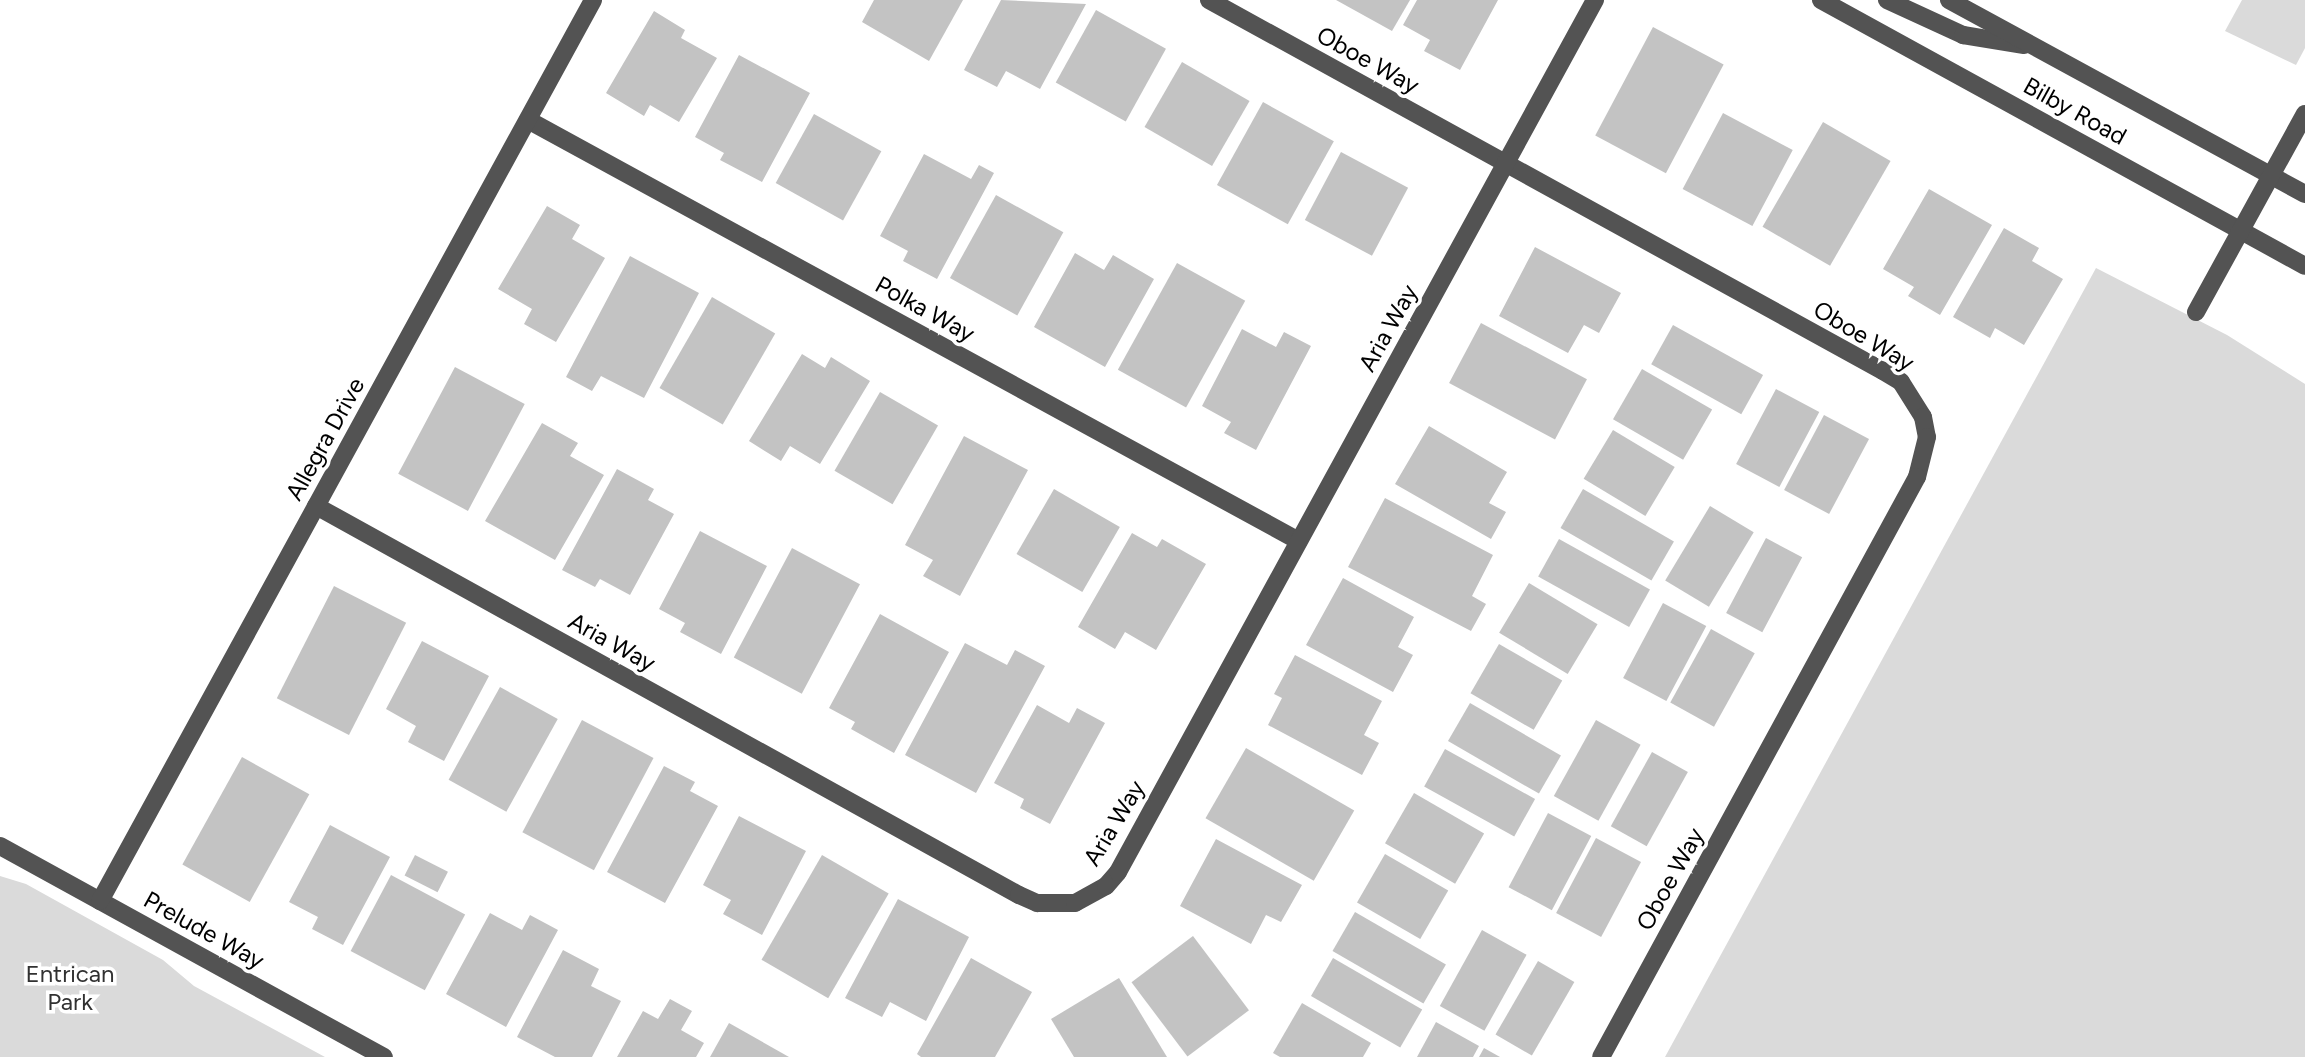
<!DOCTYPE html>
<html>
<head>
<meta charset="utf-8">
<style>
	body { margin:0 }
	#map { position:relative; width:2305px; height:1057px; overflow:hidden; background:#fff; font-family:Figtree,sans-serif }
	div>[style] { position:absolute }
	.green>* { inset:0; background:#dadada }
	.building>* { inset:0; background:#c3c3c3; transform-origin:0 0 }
	.minor>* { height:18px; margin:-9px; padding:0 9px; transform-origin:9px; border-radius:9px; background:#535353 }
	span { translate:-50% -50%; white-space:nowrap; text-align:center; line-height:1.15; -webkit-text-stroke:7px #fff; paint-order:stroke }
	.street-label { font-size:24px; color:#000 }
	.park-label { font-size:24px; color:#313131 }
</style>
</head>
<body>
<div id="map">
	<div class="green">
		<div style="clip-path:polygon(2242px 0,2305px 0,2305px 48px,2296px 65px,2225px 31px)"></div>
		<div style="clip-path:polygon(2096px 268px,2227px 335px,2305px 384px,2305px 1057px,1665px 1057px)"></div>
		<div style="clip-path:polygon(0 876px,26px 884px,163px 960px,194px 986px,325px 1057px,0 1057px)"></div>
	</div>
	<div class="building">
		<div style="clip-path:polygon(874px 0,963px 0,929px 61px,862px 22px)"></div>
		<div style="clip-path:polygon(1001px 0,1086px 4px,1040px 89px,1006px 71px,997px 87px,964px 70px)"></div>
		<div style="clip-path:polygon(1336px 0,1410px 0,1392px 31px)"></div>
		<div style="clip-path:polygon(1417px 0,1498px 0,1460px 70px,1424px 51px,1430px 40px,1403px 25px)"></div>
		<div style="left:1096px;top:10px;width:80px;height:83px;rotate:29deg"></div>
		<div style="clip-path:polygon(654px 11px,685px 30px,681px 38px,717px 58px,679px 122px,650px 105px,644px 116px,606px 93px)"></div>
		<div style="left:1653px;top:27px;width:80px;height:123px;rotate:28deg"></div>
		<div style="clip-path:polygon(739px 55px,810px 93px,762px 182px,720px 160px,724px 153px,695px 137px)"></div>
		<div style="left:1182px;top:62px;width:78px;height:75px;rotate:30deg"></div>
		<div style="left:1263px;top:102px;width:81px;height:95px;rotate:29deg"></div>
		<div style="left:1723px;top:113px;width:79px;height:86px;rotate:28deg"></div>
		<div style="left:814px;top:114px;width:77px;height:79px;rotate:29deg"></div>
		<div style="left:1823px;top:122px;width:78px;height:121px;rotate:30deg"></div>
		<div style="left:1341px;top:152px;width:76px;height:77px;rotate:28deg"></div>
		<div style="clip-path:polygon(924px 154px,971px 179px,979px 165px,994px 173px,937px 279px,903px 261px,908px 251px,880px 236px)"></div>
		<div style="clip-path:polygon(1929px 189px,1992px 225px,1940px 315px,1908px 296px,1914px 287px,1883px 269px)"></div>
		<div style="left:996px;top:195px;width:77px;height:95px;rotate:29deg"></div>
		<div style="clip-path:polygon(547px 206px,580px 225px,572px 239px,605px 258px,556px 342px,524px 324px,532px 309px,498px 289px)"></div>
		<div style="clip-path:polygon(2004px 228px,2039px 248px,2032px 261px,2063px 279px,2024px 345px,1995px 328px,1990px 338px,1953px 317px)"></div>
		<div style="clip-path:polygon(1535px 247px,1621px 293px,1599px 333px,1584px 325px,1568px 353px,1499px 316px)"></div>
		<div style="clip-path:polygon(1075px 253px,1104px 270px,1113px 255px,1154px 279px,1105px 367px,1034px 327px)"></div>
		<div style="clip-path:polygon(630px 256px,699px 293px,644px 398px,601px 376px,592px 391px,566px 377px)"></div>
		<div style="left:1177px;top:263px;width:78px;height:122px;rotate:29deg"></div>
		<div style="left:712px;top:297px;width:73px;height:105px;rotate:30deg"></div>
		<div style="left:1481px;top:323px;width:120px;height:68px;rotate:28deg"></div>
		<div style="left:1673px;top:325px;width:103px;height:45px;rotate:29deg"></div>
		<div style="clip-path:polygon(1242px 329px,1276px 347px,1284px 332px,1311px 346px,1256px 450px,1224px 433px,1231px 422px,1202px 406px)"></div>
		<div style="clip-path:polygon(802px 354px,825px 368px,831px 357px,870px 381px,820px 464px,790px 446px,781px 461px,749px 441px)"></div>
		<div style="left:455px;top:367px;width:79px;height:121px;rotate:28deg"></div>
		<div style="left:1642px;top:369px;width:81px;height:58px;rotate:30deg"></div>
		<div style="left:1776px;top:389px;width:49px;height:85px;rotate:28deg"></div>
		<div style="left:880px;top:392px;width:67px;height:91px;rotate:30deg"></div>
		<div style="left:1824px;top:415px;width:51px;height:85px;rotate:28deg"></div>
		<div style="clip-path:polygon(542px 423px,578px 443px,570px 456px,604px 475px,555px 560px,485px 521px)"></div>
		<div style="clip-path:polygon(1429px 426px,1507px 472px,1489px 503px,1506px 512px,1491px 539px,1395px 484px)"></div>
		<div style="left:1613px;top:430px;width:72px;height:57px;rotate:31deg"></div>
		<div style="clip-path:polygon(964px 436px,1028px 470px,960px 596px,923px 576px,933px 560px,905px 545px)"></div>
		<div style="clip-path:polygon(617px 469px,654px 489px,648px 500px,674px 514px,630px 595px,600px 579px,595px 587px,562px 570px)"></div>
		<div style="left:1054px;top:489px;width:76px;height:75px;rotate:30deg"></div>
		<div style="left:1583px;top:489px;width:105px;height:45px;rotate:30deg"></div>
		<div style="clip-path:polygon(1385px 498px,1493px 555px,1472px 596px,1486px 604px,1471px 631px,1348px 567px)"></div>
		<div style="left:1710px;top:506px;width:51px;height:87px;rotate:31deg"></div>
		<div style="clip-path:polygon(700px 531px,767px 566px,721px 654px,680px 632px,685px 623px,659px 609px)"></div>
		<div style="clip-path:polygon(1132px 533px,1157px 547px,1162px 539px,1206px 564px,1156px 650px,1125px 632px,1115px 649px,1078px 627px)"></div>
		<div style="left:1766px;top:538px;width:41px;height:85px;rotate:28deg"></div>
		<div style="left:1559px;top:539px;width:104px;height:43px;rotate:29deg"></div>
		<div style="left:792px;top:548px;width:77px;height:124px;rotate:28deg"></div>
		<div style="clip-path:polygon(1343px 578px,1414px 617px,1398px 647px,1413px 655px,1393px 692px,1306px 645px)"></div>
		<div style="left:1529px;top:583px;width:80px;height:58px;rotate:31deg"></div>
		<div style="left:334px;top:586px;width:81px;height:126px;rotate:27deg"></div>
		<div style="left:1663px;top:603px;width:49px;height:85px;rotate:28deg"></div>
		<div style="clip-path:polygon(880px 614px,949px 652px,894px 753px,851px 729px,855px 722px,829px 708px)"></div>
		<div style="left:1711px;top:629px;width:50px;height:84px;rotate:29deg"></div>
		<div style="clip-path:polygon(422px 641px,489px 676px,444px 761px,408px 742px,416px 726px,386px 709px)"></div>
		<div style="clip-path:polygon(965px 643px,1007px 665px,1015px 650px,1045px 666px,976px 793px,905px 755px)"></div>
		<div style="left:1499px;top:644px;width:73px;height:57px;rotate:30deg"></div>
		<div style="clip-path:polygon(1295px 655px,1382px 701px,1364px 735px,1379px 743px,1362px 775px,1268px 725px,1282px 698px,1274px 694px)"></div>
		<div style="left:500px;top:687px;width:66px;height:106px;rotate:29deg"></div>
		<div style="left:1470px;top:703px;width:105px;height:44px;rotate:30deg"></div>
		<div style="clip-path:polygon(1037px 705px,1069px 723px,1077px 708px,1105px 723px,1050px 824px,1020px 808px,1024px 799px,994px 783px)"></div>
		<div style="left:582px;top:720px;width:81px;height:127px;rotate:28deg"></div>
		<div style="left:1596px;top:720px;width:51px;height:87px;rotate:29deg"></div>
		<div style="left:1246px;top:748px;width:125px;height:81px;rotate:30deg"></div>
		<div style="left:1445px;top:749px;width:103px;height:43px;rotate:29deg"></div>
		<div style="left:1652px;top:752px;width:41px;height:85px;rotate:29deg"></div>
		<div style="left:242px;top:757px;width:77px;height:123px;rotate:29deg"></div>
		<div style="clip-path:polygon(664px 766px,695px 782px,690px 791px,718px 806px,665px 903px,607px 872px)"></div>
		<div style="left:1414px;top:793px;width:81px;height:58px;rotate:30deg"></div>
		<div style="left:1548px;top:813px;width:49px;height:84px;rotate:28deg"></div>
		<div style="clip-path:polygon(739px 816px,806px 851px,762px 935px,723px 914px,731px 900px,703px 885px)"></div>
		<div style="clip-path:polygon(330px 825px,390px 857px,343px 945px,312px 929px,318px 917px,289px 902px)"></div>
		<div style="left:1596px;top:838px;width:51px;height:85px;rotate:28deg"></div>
		<div style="clip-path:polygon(1216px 839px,1302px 885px,1281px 922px,1266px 915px,1251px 944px,1180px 906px)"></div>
		<div style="left:1385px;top:854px;width:73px;height:56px;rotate:30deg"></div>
		<div style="left:415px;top:855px;width:37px;height:23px;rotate:27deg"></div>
		<div style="left:822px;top:855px;width:77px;height:121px;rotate:30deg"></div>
		<div style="left:391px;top:875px;width:84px;height:86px;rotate:28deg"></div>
		<div style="clip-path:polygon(898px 899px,969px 937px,926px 1021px,890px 1002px,882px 1017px,845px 998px)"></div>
		<div style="left:1355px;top:912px;width:105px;height:45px;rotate:30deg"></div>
		<div style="clip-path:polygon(490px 913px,522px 930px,530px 915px,558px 930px,506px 1027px,446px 994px)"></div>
		<div style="left:1482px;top:930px;width:51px;height:87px;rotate:29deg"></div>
		<div style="left:1193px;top:936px;width:93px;height:77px;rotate:53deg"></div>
		<div style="clip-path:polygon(563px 950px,599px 969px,591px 986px,621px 1001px,592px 1057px,555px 1057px,517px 1037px)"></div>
		<div style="clip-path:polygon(971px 958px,1032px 992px,995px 1057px,921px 1057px,917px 1054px)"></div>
		<div style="left:1333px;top:958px;width:103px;height:44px;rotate:30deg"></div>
		<div style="left:1538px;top:961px;width:42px;height:85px;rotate:30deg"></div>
		<div style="clip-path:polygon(1119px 978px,1167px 1057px,1074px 1057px,1051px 1019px)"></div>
		<div style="clip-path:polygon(670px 999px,692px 1011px,681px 1030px,704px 1043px,696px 1057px,617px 1057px,643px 1011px,658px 1019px)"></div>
		<div style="clip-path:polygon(1302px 1003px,1371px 1043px,1363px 1057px,1280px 1057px,1273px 1053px)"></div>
		<div style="clip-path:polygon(1436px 1022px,1479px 1046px,1473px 1057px,1417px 1057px)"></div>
		<div style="clip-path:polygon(729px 1023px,789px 1057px,710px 1057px)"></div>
		<div style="clip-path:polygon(1484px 1048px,1500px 1057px,1479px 1057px)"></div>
	</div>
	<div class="minor">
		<div style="left:1209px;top:0;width:769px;rotate:28.83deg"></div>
		<div style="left:1883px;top:371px;width:21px;rotate:31deg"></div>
		<div style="left:1901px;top:382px;width:41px;rotate:57.8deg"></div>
		<div style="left:1923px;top:417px;width:20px;rotate:79deg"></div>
		<div style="left:1927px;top:437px;width:41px;rotate:104deg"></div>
		<div style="left:1917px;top:477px;width:660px;rotate:118.58deg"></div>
		<div style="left:1821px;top:0;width:552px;rotate:28.79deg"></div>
		<div style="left:1887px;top:0;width:84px;rotate:24.7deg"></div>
		<div style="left:1963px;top:35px;width:62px;rotate:9.3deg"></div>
		<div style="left:1949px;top:0;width:405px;rotate:28.6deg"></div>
		<div style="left:528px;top:120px;width:878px;rotate:28.64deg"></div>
		<div style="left:2196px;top:312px;width:226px;rotate:-61.2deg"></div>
		<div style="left:316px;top:506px;width:803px;rotate:28.96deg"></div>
		<div style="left:1019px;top:895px;width:20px;rotate:24deg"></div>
		<div style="left:1037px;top:903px;width:38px"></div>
		<div style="left:1075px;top:903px;width:35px;rotate:-29deg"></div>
		<div style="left:1106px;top:886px;width:18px;rotate:-49deg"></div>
		<div style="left:1118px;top:872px;width:994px;rotate:-61.32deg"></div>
		<div style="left:0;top:846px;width:438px;rotate:28.8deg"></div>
		<div style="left:100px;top:901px;width:1027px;rotate:-61.31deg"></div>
	</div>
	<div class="street-label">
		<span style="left:1368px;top:60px;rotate:29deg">Oboe Way</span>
		<span style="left:2075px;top:111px;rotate:29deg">Bilby Road</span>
		<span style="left:925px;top:309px;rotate:29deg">Polka Way</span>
		<span style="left:1388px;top:328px;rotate:-61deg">Aria Way</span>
		<span style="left:1864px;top:336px;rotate:31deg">Oboe Way</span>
		<span style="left:325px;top:439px;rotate:-61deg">Allegra Drive</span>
		<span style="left:612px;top:642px;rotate:29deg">Aria Way</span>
		<span style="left:1114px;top:823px;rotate:-59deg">Aria Way</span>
		<span style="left:1670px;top:879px;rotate:-61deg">Oboe Way</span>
		<span style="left:204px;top:930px;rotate:29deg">Prelude Way</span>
	</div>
	<div class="park-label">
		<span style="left:70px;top:988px">Entrican<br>Park</span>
	</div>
</div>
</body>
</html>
